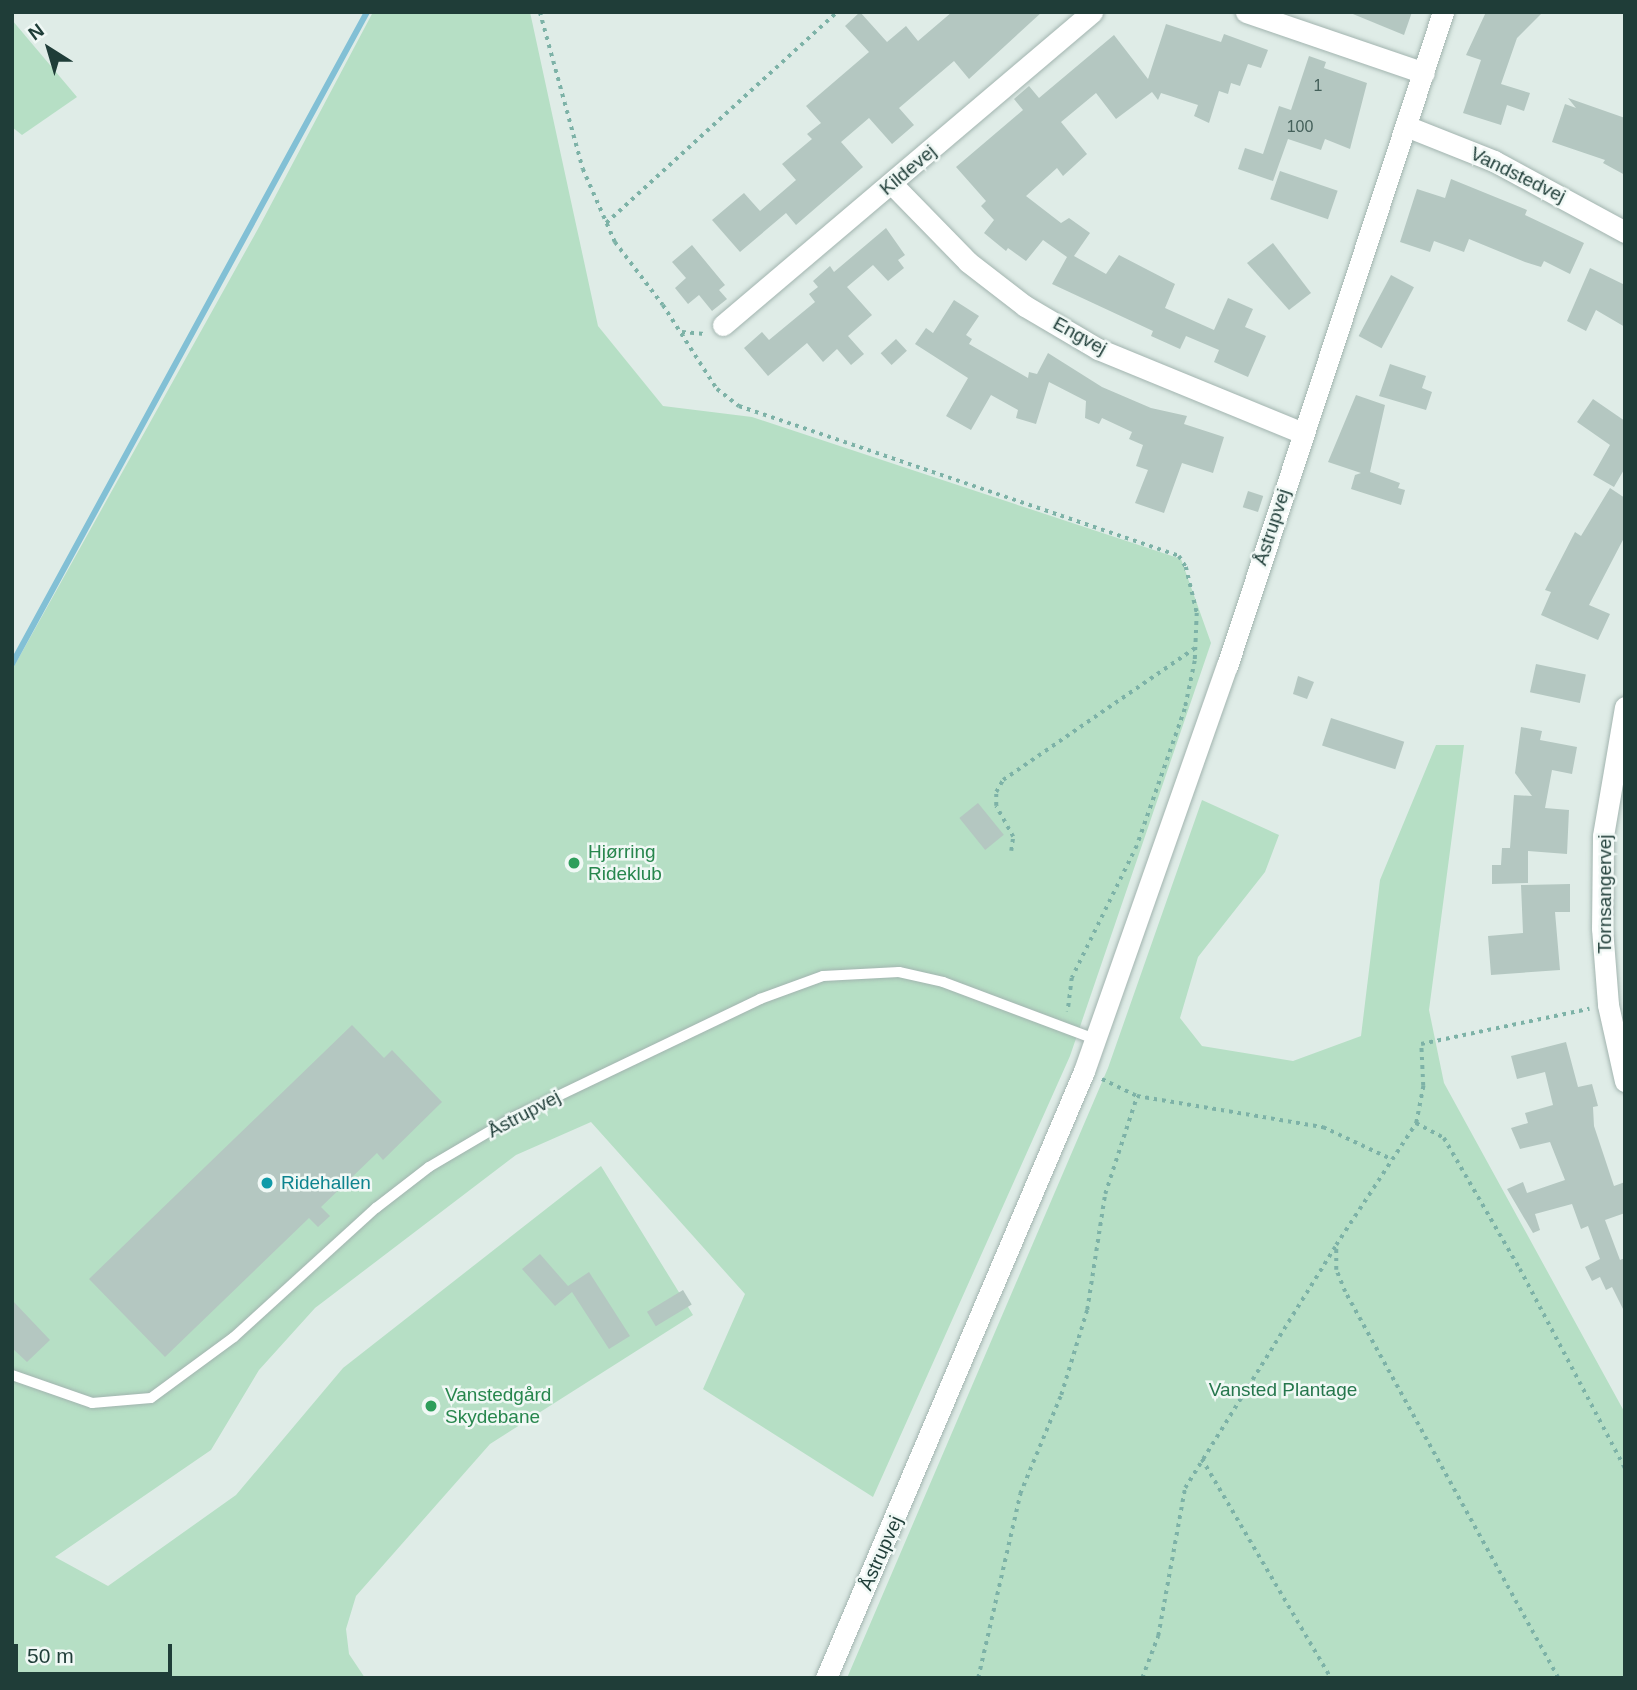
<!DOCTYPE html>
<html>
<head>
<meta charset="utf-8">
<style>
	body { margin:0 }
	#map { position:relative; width:1637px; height:1690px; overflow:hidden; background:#dfece7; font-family:Arial,sans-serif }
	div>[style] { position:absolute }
	.green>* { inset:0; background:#b6dfc5 }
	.stream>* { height:6px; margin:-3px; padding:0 3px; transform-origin:3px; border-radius:3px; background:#82c0d5 }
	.building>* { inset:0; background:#b4c7c1; transform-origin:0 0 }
	.path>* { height:3.5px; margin-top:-1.75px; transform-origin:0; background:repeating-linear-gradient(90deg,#7db2a7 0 3.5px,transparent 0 8.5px) }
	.roads { filter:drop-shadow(0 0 2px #a2b4af) drop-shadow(0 0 2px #a2b4af) }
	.lane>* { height:10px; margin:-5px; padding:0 5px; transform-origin:5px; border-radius:5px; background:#fff }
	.street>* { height:21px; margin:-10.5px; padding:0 10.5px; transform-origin:10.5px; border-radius:10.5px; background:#fff }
	.secondary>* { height:21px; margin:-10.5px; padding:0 10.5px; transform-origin:10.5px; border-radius:10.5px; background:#fff }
	.dots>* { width:19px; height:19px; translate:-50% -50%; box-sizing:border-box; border:4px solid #f0f8f5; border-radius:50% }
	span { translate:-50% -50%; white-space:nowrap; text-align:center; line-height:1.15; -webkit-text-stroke:5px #f0f8f5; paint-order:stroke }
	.number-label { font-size:16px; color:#44605a }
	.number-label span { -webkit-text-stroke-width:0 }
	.street-label { font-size:19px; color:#1f3d38 }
	.leisure-label { font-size:19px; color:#27864d }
	.left { translate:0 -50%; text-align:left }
	.culture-label { font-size:19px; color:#0d838f }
	.park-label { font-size:19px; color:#26774d }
	.frame { position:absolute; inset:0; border:14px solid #1f3d38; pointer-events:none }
	.north { position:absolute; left:14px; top:14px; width:70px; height:70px; -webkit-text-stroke:5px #f0f8f5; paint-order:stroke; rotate:323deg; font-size:19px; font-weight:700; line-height:28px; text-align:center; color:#1f3d38 }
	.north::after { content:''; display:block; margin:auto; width:24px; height:32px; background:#1f3d38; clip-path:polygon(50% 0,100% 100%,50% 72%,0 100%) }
	.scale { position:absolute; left:14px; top:1644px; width:158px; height:32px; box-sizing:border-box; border:4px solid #1f3d38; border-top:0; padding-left:9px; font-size:21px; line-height:24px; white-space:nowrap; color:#1f3d38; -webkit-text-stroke:5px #f0f8f5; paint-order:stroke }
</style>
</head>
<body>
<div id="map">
	<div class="green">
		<div style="clip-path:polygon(373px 12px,530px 12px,598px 326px,663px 406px,752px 417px,1181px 559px,1211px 643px,1070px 1056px,873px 1497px,703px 1389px,745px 1294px,591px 1122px,516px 1155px,315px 1308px,259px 1370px,211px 1450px,55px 1557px,108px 1586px,236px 1495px,343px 1368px,601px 1166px,693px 1315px,490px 1444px,356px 1596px,346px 1629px,349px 1654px,365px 1678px,12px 1678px,12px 670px,259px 227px)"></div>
		<div style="clip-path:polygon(12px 20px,77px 97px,22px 135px,12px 127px)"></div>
		<div style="clip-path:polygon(1436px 745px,1464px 745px,1429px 1010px,1444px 1083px,1625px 1413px,1625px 1678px,847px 1678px,1108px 1068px,1202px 800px,1279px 835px,1265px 872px,1198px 957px,1180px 1018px,1202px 1046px,1293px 1061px,1361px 1036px,1380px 880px)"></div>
	</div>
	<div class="stream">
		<div style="left:12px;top:664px;width:742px;rotate:-61.43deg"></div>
	</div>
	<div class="building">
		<div style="clip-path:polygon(860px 12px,887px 42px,906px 26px,918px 41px,952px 12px,1042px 12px,969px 79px,954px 61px,899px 108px,914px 125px,892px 144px,869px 118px,841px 142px,863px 167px,796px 225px,786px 213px,740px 252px,712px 220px,744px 193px,760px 211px,796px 180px,782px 164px,812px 139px,807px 134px,821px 123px,806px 106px,869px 52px,845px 26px)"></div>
		<div style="clip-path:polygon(1348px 12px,1412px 12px,1404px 35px)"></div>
		<div style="clip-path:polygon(1486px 12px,1543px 12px,1517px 38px,1501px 84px,1530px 93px,1524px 111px,1507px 105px,1501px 125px,1463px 113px,1481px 60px,1466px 55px)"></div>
		<div style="clip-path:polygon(1166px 24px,1221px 42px,1224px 34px,1268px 50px,1261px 68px,1248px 64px,1240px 86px,1231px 83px,1228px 94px,1219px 91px,1209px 123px,1194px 116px,1198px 105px,1161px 93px,1158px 100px,1152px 92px,1116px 119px,1096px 93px,1061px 122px,1087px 154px,1063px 176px,1057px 168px,1026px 196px,1061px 223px,1069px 218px,1090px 233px,1074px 256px,1106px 274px,1119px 255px,1175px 284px,1165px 308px,1214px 330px,1228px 298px,1253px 309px,1245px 327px,1266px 336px,1248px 377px,1214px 362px,1219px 350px,1186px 336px,1180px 349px,1151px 336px,1153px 331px,1052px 284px,1067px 257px,1043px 240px,1026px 261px,1008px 248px,1006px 251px,984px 233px,994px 220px,981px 206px,986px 201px,956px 167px,1023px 110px,1014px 99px,1029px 86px,1039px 98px,1114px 35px,1148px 79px)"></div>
		<div style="clip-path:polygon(1309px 56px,1326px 62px,1324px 68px,1367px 83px,1350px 149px,1325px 139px,1321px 150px,1288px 139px,1273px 181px,1238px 169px,1245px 148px,1263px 154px,1279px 106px,1291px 110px)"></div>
		<div style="clip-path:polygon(1568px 98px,1625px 118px,1625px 175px,1603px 163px,1605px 160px,1552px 142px,1565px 104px,1576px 108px)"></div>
		<div style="left:1280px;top:171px;width:61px;height:30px;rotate:19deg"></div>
		<div style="clip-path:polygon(1451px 179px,1527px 210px,1525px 215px,1584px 243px,1570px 274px,1544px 261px,1541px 267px,1525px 262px,1469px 239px,1464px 252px,1434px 241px,1430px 252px,1400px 242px,1417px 189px,1445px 198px)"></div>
		<div style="clip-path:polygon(886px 228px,905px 255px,898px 260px,904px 268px,888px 281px,873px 265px,847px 287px,872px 315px,848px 336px,864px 354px,851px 365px,837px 349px,823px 362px,807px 343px,768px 376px,744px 348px,762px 332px,769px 340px,815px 302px,809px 294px,818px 287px,813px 281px,830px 266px,834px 272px)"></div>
		<div style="clip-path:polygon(1273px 243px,1311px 293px,1289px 310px,1247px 263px)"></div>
		<div style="clip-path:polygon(692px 245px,725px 285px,719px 290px,727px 299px,712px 311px,699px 295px,688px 304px,675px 288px,686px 278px,672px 262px)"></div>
		<div style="clip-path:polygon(1590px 268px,1625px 285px,1625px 327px,1596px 310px,1586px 331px,1567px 321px)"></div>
		<div style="left:1391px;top:275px;width:26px;height:69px;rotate:28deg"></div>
		<div style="clip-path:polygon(954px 300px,979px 316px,966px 335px,972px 339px,969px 344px,1028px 378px,1029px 372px,1037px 374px,1048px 353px,1102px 387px,1151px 408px,1187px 416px,1184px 424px,1224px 437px,1213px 473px,1182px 463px,1164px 513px,1135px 503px,1148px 470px,1136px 466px,1143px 445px,1129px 439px,1132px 432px,1102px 418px,1099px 424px,1085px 418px,1086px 401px,1049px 382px,1036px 424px,1016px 418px,1018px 410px,991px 395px,971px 430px,946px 416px,968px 378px,915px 344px,926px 328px,933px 333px)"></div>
		<div style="left:896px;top:339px;width:16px;height:21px;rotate:47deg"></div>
		<div style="clip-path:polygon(1390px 364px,1426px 376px,1422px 388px,1432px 392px,1426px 410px,1379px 396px)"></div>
		<div style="clip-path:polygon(1356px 395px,1385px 405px,1370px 472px,1400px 483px,1398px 488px,1405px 490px,1401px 505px,1351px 489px,1355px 475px,1361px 473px,1328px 462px)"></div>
		<div style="clip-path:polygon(1593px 399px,1625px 421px,1625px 468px,1614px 487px,1593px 475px,1610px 445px,1577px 422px)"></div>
		<div style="clip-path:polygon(1610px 488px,1625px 498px,1625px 536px,1589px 605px,1610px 614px,1598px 640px,1541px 615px,1551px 592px,1545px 590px,1575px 532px,1581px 536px)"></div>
		<div style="left:1248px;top:491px;width:16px;height:17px;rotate:18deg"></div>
		<div style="left:1536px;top:664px;width:51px;height:29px;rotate:12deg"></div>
		<div style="clip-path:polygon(1298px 676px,1314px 682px,1307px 699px,1293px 694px)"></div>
		<div style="left:1331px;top:718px;width:77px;height:29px;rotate:18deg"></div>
		<div style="clip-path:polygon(1521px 727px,1542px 731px,1540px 740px,1577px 747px,1572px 774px,1552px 770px,1545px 808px,1569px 810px,1567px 854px,1528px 851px,1528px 883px,1492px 884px,1492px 865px,1501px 865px,1502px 848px,1510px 848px,1514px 795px,1532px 796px,1515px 773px)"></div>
		<div style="left:978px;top:803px;width:41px;height:24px;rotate:51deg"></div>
		<div style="clip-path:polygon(1570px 884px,1570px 912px,1555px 912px,1560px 970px,1491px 975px,1488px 936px,1523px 933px,1521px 885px)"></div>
		<div style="clip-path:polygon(352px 1025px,384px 1058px,392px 1050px,442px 1102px,383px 1160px,377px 1153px,321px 1207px,330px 1216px,318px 1227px,309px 1218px,165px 1357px,89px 1279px)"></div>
		<div style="clip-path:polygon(1566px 1042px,1578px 1087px,1592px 1084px,1598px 1106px,1593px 1107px,1594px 1126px,1614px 1186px,1625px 1182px,1625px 1213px,1605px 1220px,1620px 1260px,1625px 1258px,1625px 1313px,1612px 1287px,1606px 1290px,1600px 1277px,1592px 1281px,1585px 1267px,1600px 1259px,1588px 1226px,1581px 1229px,1572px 1204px,1535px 1214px,1540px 1230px,1533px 1233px,1507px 1189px,1523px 1182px,1527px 1193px,1565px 1180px,1550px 1142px,1520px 1149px,1511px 1128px,1528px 1123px,1525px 1113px,1553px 1105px,1545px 1072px,1517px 1079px,1511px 1056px)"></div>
		<div style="clip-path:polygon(540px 1254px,568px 1286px,589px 1272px,630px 1336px,609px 1349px,572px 1292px,555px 1306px,522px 1269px)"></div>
		<div style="left:683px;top:1290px;width:17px;height:42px;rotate:59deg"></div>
		<div style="clip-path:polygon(12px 1300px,50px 1340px,27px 1362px,12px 1348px)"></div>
	</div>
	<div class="path">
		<div style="left:540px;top:12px;width:163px;rotate:74.7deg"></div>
		<div style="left:583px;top:169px;width:80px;rotate:66.3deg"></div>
		<div style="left:615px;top:242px;width:79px;rotate:52.7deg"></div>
		<div style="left:663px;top:305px;width:100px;rotate:57.3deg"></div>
		<div style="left:717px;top:389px;width:28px;rotate:38deg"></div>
		<div style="left:739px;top:406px;width:465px;rotate:18.8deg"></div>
		<div style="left:1179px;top:556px;width:13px;rotate:58deg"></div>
		<div style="left:1186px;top:567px;width:47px;rotate:76.6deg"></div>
		<div style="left:1197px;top:613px;width:48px;rotate:92.4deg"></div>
		<div style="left:1195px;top:661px;width:49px;rotate:101.8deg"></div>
		<div style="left:1185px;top:709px;width:145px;rotate:109.3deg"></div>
		<div style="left:1137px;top:846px;width:147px;rotate:116.2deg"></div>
		<div style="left:1072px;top:978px;width:34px;rotate:97deg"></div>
		<div style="left:606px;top:223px;width:313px;rotate:-42.4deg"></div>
		<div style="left:682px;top:332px;width:23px;rotate:5deg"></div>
		<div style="left:1011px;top:851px;width:14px;rotate:-82deg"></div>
		<div style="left:1013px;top:837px;width:35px;rotate:-119deg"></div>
		<div style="left:996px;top:806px;width:14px;rotate:-90deg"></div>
		<div style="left:996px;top:792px;width:14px;rotate:-60deg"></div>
		<div style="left:1003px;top:780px;width:233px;rotate:-34.5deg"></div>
		<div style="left:1102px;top:1079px;width:39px;rotate:26deg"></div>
		<div style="left:1137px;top:1096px;width:189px;rotate:9.5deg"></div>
		<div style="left:1323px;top:1127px;width:75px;rotate:25.2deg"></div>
		<div style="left:1416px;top:1123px;width:32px;rotate:28deg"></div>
		<div style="left:1444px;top:1138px;width:151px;rotate:59.9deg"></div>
		<div style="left:1520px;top:1269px;width:225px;rotate:62.2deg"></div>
		<div style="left:1202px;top:1459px;width:254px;rotate:59.5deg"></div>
		<div style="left:978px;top:1678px;width:189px;rotate:-77.1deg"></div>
		<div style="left:1020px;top:1494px;width:107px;rotate:-67.5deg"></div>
		<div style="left:1061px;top:1395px;width:89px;rotate:-73deg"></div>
		<div style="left:1087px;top:1310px;width:117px;rotate:-81.2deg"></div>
		<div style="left:1105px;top:1194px;width:103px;rotate:-71.9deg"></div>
		<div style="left:1142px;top:1678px;width:45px;rotate:-69.1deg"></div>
		<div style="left:1158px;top:1636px;width:150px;rotate:-79.7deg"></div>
		<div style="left:1185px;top:1488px;width:284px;rotate:-58.1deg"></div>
		<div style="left:1558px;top:1678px;width:441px;rotate:-118.9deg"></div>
		<div style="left:1345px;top:1292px;width:24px;rotate:-112deg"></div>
		<div style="left:1336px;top:1270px;width:25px;rotate:-90deg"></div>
		<div style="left:1336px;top:1245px;width:146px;rotate:-56.7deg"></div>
		<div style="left:1416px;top:1123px;width:38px;rotate:-79deg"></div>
		<div style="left:1423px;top:1086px;width:42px;rotate:-92.7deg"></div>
		<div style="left:1421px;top:1044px;width:172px;rotate:-11.8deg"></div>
	</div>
	<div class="roads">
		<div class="lane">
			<div style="left:12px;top:1375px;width:85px;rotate:19.3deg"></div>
			<div style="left:92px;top:1403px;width:59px;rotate:-4.8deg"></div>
			<div style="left:151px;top:1398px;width:103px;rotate:-36.3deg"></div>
			<div style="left:234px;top:1337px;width:192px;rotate:-42.3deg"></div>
			<div style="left:376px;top:1208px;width:67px;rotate:-37.7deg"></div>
			<div style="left:429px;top:1167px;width:99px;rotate:-30.5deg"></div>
			<div style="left:514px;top:1117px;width:273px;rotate:-25.6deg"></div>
			<div style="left:760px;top:999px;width:67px;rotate:-20.1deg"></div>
			<div style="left:823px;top:976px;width:76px;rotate:-3deg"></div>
			<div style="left:899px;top:972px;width:45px;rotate:12.8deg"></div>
			<div style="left:943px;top:982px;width:162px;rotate:20.6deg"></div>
		</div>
		<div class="street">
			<div style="left:1246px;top:12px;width:188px;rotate:18.9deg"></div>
			<div style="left:1406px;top:126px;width:95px;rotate:21.7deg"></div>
			<div style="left:1494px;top:161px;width:149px;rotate:28.5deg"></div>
			<div style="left:892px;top:184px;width:109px;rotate:45.7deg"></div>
			<div style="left:968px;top:262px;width:72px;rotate:37.7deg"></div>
			<div style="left:1025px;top:306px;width:85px;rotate:30.5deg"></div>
			<div style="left:1098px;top:349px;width:222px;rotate:22.3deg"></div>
			<div style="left:723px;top:325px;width:484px;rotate:-40.3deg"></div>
			<div style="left:1625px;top:707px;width:131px;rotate:99.7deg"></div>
			<div style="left:1603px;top:836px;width:92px;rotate:90.6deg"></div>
			<div style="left:1602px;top:928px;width:77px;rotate:85.5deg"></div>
			<div style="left:1608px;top:1005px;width:78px;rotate:77.4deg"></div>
		</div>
		<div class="secondary">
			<div style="left:826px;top:1678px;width:660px;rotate:-66.97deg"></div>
			<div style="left:1084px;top:1071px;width:430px;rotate:-70.6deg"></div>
			<div style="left:1227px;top:666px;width:689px;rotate:-71.72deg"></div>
		</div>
	</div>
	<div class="dots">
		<div style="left:574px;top:863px;background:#2e9e5b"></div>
		<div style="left:267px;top:1183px;background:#0f9aa8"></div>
		<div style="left:431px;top:1406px;background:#2e9e5b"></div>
	</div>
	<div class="number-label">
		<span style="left:1318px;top:86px">1</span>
		<span style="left:1300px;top:127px">100</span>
	</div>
	<div class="street-label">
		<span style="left:908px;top:170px;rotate:-40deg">Kildevej</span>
		<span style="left:1518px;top:175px;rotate:26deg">Vandstedvej</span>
		<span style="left:1080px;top:336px;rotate:29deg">Engvej</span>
		<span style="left:1272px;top:527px;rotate:-72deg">Åstrupvej</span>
		<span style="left:1605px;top:894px;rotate:-90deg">Tornsangervej</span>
		<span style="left:524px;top:1114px;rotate:-28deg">Åstrupvej</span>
		<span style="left:881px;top:1553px;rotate:-66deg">Åstrupvej</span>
	</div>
	<div class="leisure-label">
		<span class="left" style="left:588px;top:863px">Hjørring<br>Rideklub</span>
		<span class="left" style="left:445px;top:1406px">Vanstedgård<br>Skydebane</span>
	</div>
	<div class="culture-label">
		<span class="left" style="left:281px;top:1183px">Ridehallen</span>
	</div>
	<div class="park-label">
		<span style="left:1283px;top:1390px">Vansted Plantage</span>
	</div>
	<div class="frame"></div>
	<div class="north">N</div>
	<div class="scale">50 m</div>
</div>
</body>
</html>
